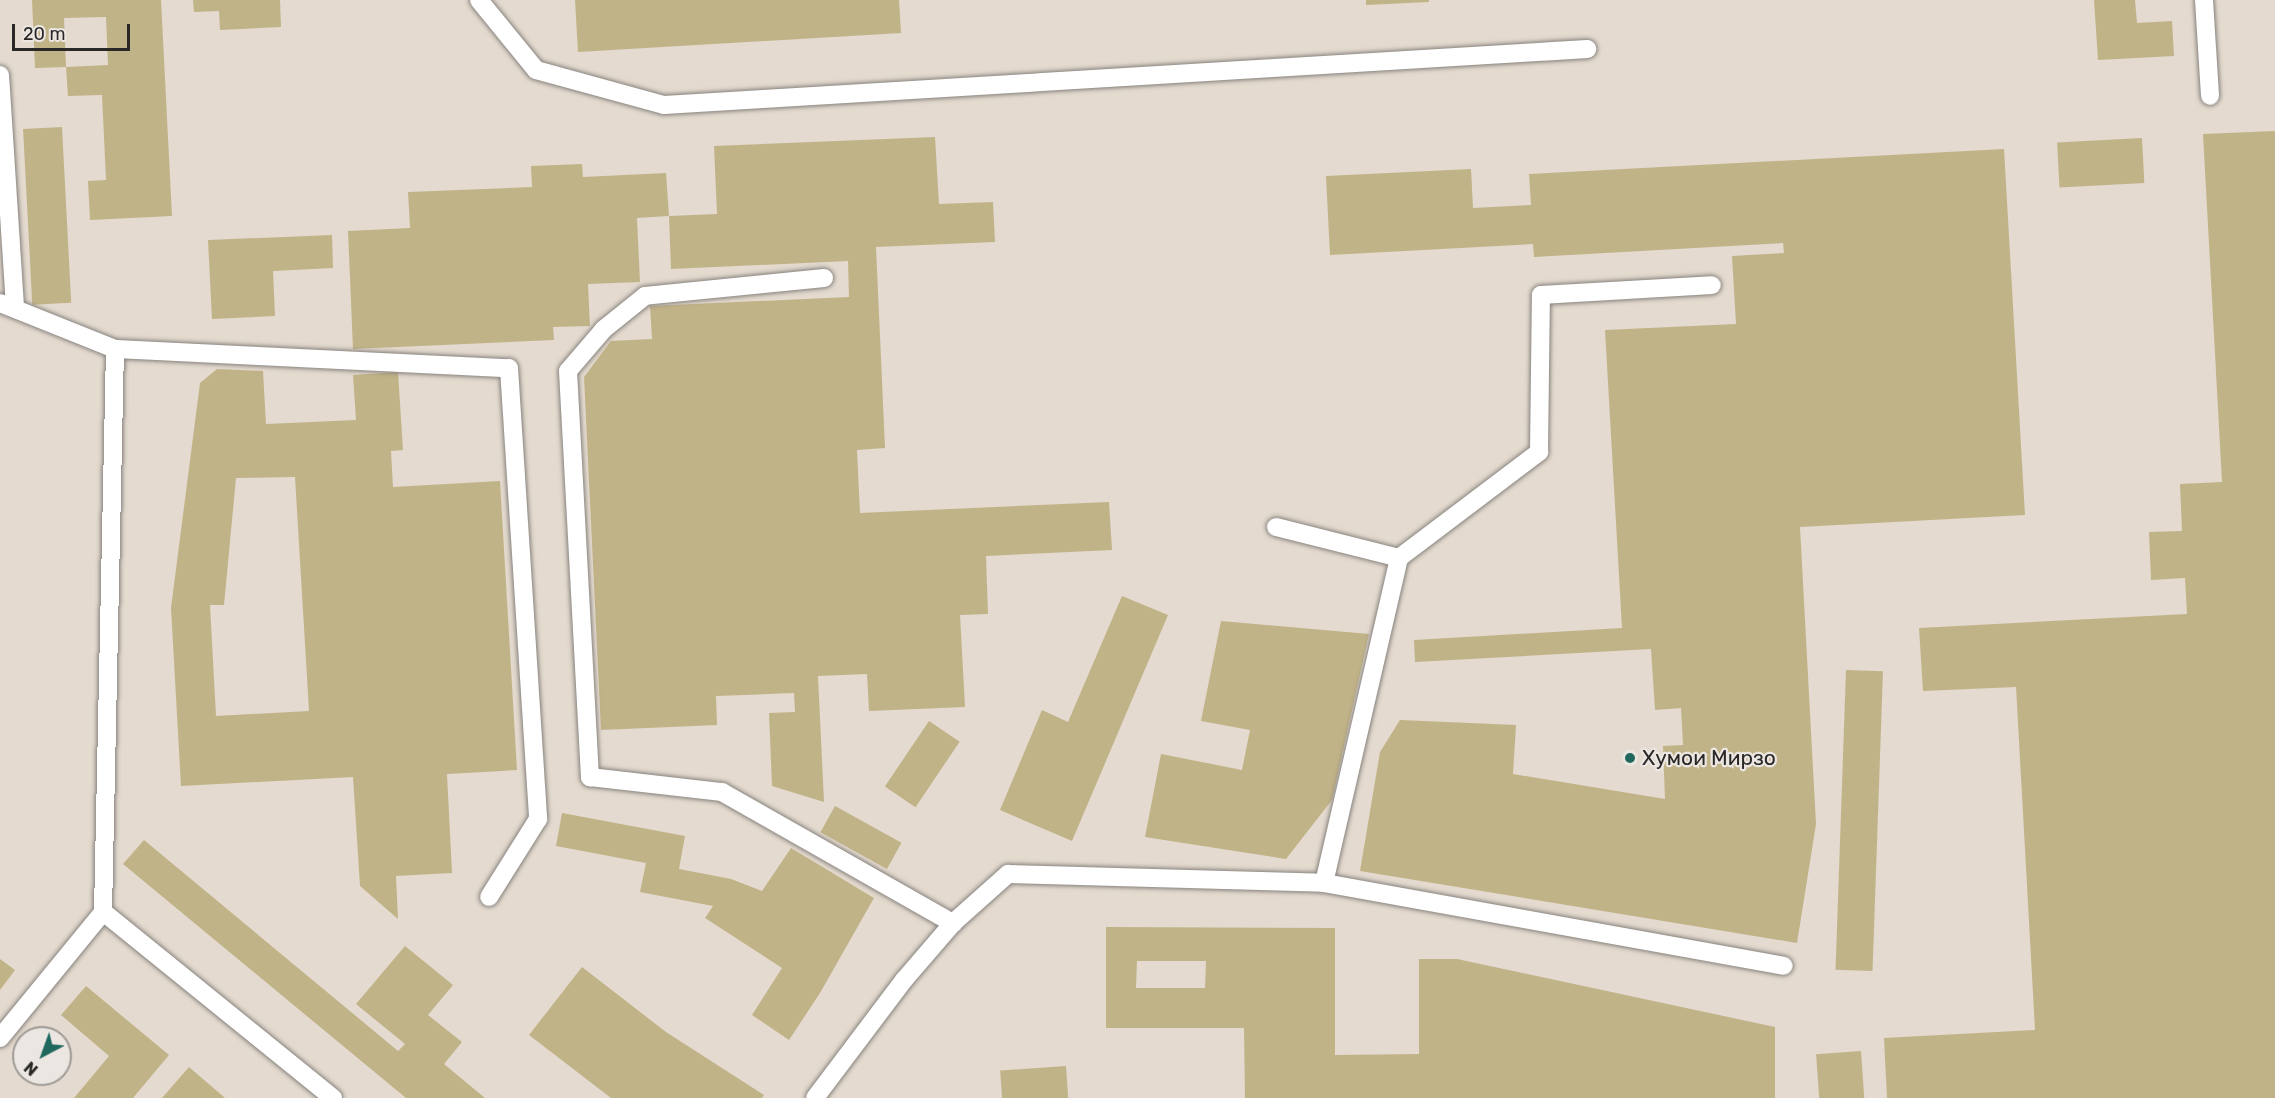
<!DOCTYPE html>
<html>
<head>
<meta charset="utf-8">
<style>
	body { margin:0 }
	#map { position:relative; width:2275px; height:1098px; overflow:hidden; background:#ebe6e1; font-family:Rubik,sans-serif }
	div>[style] { position:absolute }
	.built>* { inset:0; background:#e4dacf }
	.building>* { inset:0; background:#c1b388; transform-origin:0 0 }
	.roads { filter:drop-shadow(0 0 2px #87837e) drop-shadow(0 0 2px #87837e) }
	.lane>* { height:18px; margin:-9px; padding:0 9px; transform-origin:9px; border-radius:9px; background:#fff }
	.dots>* { width:16px; height:16px; translate:-50% -50%; box-sizing:border-box; border:3px solid #ebe6e1; border-radius:50% }
	span { translate:-50% -50%; white-space:nowrap; text-align:center; line-height:1.15; -webkit-text-stroke:4.5px #ebe6e1; paint-order:stroke }
	.poi-label { font-size:21px; color:#2a2826 }
	.left { translate:0 -50%; text-align:left }
	.north { position:absolute; left:12px; top:1026px; width:60px; height:60px; box-sizing:border-box; background:#ebe6e1; border:2px solid #9e9a96; border-radius:50%; rotate:221deg; font-size:16px; font-weight:700; line-height:24px; text-align:center; color:#2a2826 }
	.north::after { content:''; display:block; margin:auto; width:21px; height:27px; background:#20685e; clip-path:polygon(50% 0,100% 100%,50% 72%,0 100%) }
	.scale { position:absolute; left:12px; top:24px; width:118px; height:27px; box-sizing:border-box; border:3px solid #2a2826; border-top:0; padding-left:8px; font-size:18px; line-height:21px; white-space:nowrap; color:#2a2826; -webkit-text-stroke:4px #ebe6e1; paint-order:stroke }
</style>
</head>
<body>
<div id="map">
	<div class="built">
		<div style="clip-path:polygon(evenodd,0 0,2275px 0,2275px 1098px,0 1098px,0 0,24px 1038px,60px 1038px,60px 1074px,24px 1074px,24px 1038px)"></div>
	</div>
	<div class="building">
		<div style="clip-path:polygon(32px 0,161px 0,172px 216px,90px 220px,88px 181px,106px 180px,102px 95px,68px 96px,66px 67px,108px 65px,106px 17px,64px 18px,66px 67px,35px 68px)"></div>
		<div style="clip-path:polygon(193px 0,280px 0,281px 27px,220px 30px,219px 11px,194px 12px)"></div>
		<div style="clip-path:polygon(575px 0,899px 0,901px 33px,578px 52px)"></div>
		<div style="clip-path:polygon(1366px 0,1429px 0,1429px 2px,1366px 5px)"></div>
		<div style="clip-path:polygon(2094px 0,2135px 0,2137px 23px,2172px 21px,2174px 56px,2098px 60px)"></div>
		<div style="left:62px;top:127px;width:176px;height:39px;rotate:87deg"></div>
		<div style="clip-path:polygon(2275px 131px,2275px 1098px,1887px 1098px,1884px 1038px,2035px 1030px,2016px 687px,1923px 691px,1919px 628px,2187px 614px,2185px 578px,2151px 580px,2149px 532px,2182px 531px,2180px 484px,2222px 482px,2203px 134px)"></div>
		<div style="clip-path:polygon(935px 137px,939px 204px,993px 202px,995px 242px,876px 247px,885px 448px,857px 450px,860px 513px,1109px 502px,1112px 550px,986px 556px,988px 614px,960px 615px,965px 707px,869px 711px,867px 674px,818px 676px,824px 802px,772px 786px,769px 713px,795px 712px,794px 693px,716px 696px,717px 725px,601px 730px,584px 377px,611px 341px,652px 339px,650px 306px,849px 297px,848px 261px,671px 269px,669px 216px,637px 218px,640px 282px,588px 284px,590px 326px,553px 327px,554px 340px,353px 349px,348px 231px,410px 228px,408px 192px,532px 187px,531px 166px,582px 164px,583px 177px,666px 173px,669px 216px,717px 214px,714px 146px)"></div>
		<div style="left:2142px;top:138px;width:45px;height:85px;rotate:87deg"></div>
		<div style="clip-path:polygon(2004px 149px,2025px 515px,1800px 527px,1816px 824px,1797px 943px,1360px 871px,1380px 752px,1400px 720px,1516px 725px,1513px 774px,1665px 799px,1663px 746px,1683px 745px,1681px 708px,1655px 710px,1651px 649px,1415px 662px,1414px 640px,1622px 628px,1605px 330px,1736px 324px,1732px 256px,1784px 253px,1783px 243px,1534px 257px,1533px 244px,1330px 255px,1326px 176px,1471px 169px,1473px 208px,1531px 205px,1529px 174px)"></div>
		<div style="clip-path:polygon(332px 235px,333px 268px,273px 271px,275px 316px,212px 319px,208px 240px)"></div>
		<div style="clip-path:polygon(evenodd,217px 369px,263px 371px,266px 424px,356px 420px,353px 375px,398px 372px,403px 450px,391px 451px,393px 487px,500px 481px,517px 770px,447px 774px,452px 873px,396px 876px,398px 919px,360px 886px,353px 777px,181px 786px,171px 608px,200px 383px,217px 369px,295px 477px,309px 711px,216px 716px,210px 605px,224px 605px,236px 478px,295px 477px)"></div>
		<div style="clip-path:polygon(1122px 596px,1168px 615px,1072px 841px,1000px 810px,1042px 710px,1068px 722px)"></div>
		<div style="clip-path:polygon(1221px 621px,1369px 634px,1332px 800px,1286px 859px,1145px 837px,1161px 754px,1242px 770px,1250px 730px,1201px 721px)"></div>
		<div style="left:1846px;top:670px;width:37px;height:300px;rotate:2deg"></div>
		<div style="left:929px;top:721px;width:37px;height:79px;rotate:34deg"></div>
		<div style="left:835px;top:806px;width:76px;height:30px;rotate:29deg"></div>
		<div style="clip-path:polygon(562px 813px,685px 836px,679px 869px,731px 879px,762px 891px,791px 848px,874px 898px,820px 993px,789px 1040px,752px 1015px,782px 968px,705px 918px,713px 906px,640px 892px,646px 863px,556px 846px)"></div>
		<div style="clip-path:polygon(144px 840px,398px 1051px,405px 1044px,356px 1004px,405px 946px,453px 985px,428px 1015px,462px 1042px,444px 1064px,485px 1098px,406px 1098px,123px 864px)"></div>
		<div style="clip-path:polygon(evenodd,1106px 927px,1335px 928px,1335px 1055px,1419px 1054px,1419px 959px,1457px 959px,1775px 1027px,1775px 1098px,1245px 1098px,1244px 1028px,1106px 1028px,1106px 927px,1137px 961px,1206px 961px,1205px 988px,1136px 988px,1137px 961px)"></div>
		<div style="clip-path:polygon(0 959px,15px 970px,0 990px)"></div>
		<div style="clip-path:polygon(582px 967px,666px 1032px,764px 1095px,762px 1098px,611px 1098px,529px 1035px)"></div>
		<div style="clip-path:polygon(86px 986px,169px 1055px,133px 1098px,74px 1098px,109px 1056px,61px 1015px)"></div>
		<div style="left:1861px;top:1051px;width:47px;height:45px;rotate:86deg"></div>
		<div style="left:1066px;top:1066px;width:32px;height:66px;rotate:86deg"></div>
		<div style="clip-path:polygon(189px 1067px,225px 1098px,162px 1098px)"></div>
	</div>
	<div class="roads">
		<div class="lane">
			<div style="left:479px;top:0;width:90px;rotate:50.8deg"></div>
			<div style="left:536px;top:70px;width:133px;rotate:15.3deg"></div>
			<div style="left:664px;top:105px;width:925px;rotate:-3.47deg"></div>
			<div style="left:2204px;top:0;width:96px;rotate:86.4deg"></div>
			<div style="left:0;top:75px;width:234px;rotate:86.3deg"></div>
			<div style="left:824px;top:278px;width:180px;rotate:174.3deg"></div>
			<div style="left:645px;top:296px;width:53px;rotate:141.2deg"></div>
			<div style="left:604px;top:329px;width:55px;rotate:130.6deg"></div>
			<div style="left:568px;top:371px;width:407px;rotate:86.9deg"></div>
			<div style="left:590px;top:777px;width:133px;rotate:6.5deg"></div>
			<div style="left:722px;top:792px;width:266px;rotate:29.6deg"></div>
			<div style="left:0;top:303px;width:124px;rotate:21.8deg"></div>
			<div style="left:1276px;top:527px;width:127px;rotate:14.1deg"></div>
			<div style="left:1324px;top:883px;width:334px;rotate:-77deg"></div>
			<div style="left:1399px;top:558px;width:176px;rotate:-37.1deg"></div>
			<div style="left:1539px;top:452px;width:157px;rotate:-89.3deg"></div>
			<div style="left:1541px;top:295px;width:171px;rotate:-3.3deg"></div>
			<div style="left:0;top:1038px;width:163px;rotate:-50.7deg"></div>
			<div style="left:333px;top:1098px;width:296px;rotate:-141deg"></div>
			<div style="left:103px;top:912px;width:563px;rotate:-88.78deg"></div>
			<div style="left:115px;top:349px;width:394px;rotate:2.8deg"></div>
			<div style="left:509px;top:368px;width:452px;rotate:86.3deg"></div>
			<div style="left:538px;top:819px;width:92px;rotate:122.1deg"></div>
			<div style="left:815px;top:1098px;width:148px;rotate:-53deg"></div>
			<div style="left:904px;top:980px;width:75px;rotate:-49.3deg"></div>
			<div style="left:953px;top:923px;width:74px;rotate:-41.7deg"></div>
			<div style="left:1008px;top:874px;width:316px;rotate:1.6deg"></div>
			<div style="left:1324px;top:883px;width:467px;rotate:10.2deg"></div>
		</div>
	</div>
	<div class="dots">
		<div style="left:1630px;top:758px;background:#20685e"></div>
	</div>
	<div class="poi-label">
		<span class="left" style="left:1642px;top:758px">Хумои Мирзо</span>
	</div>
	<div class="north">N</div>
	<div class="scale">20 m</div>
</div>
</body>
</html>
